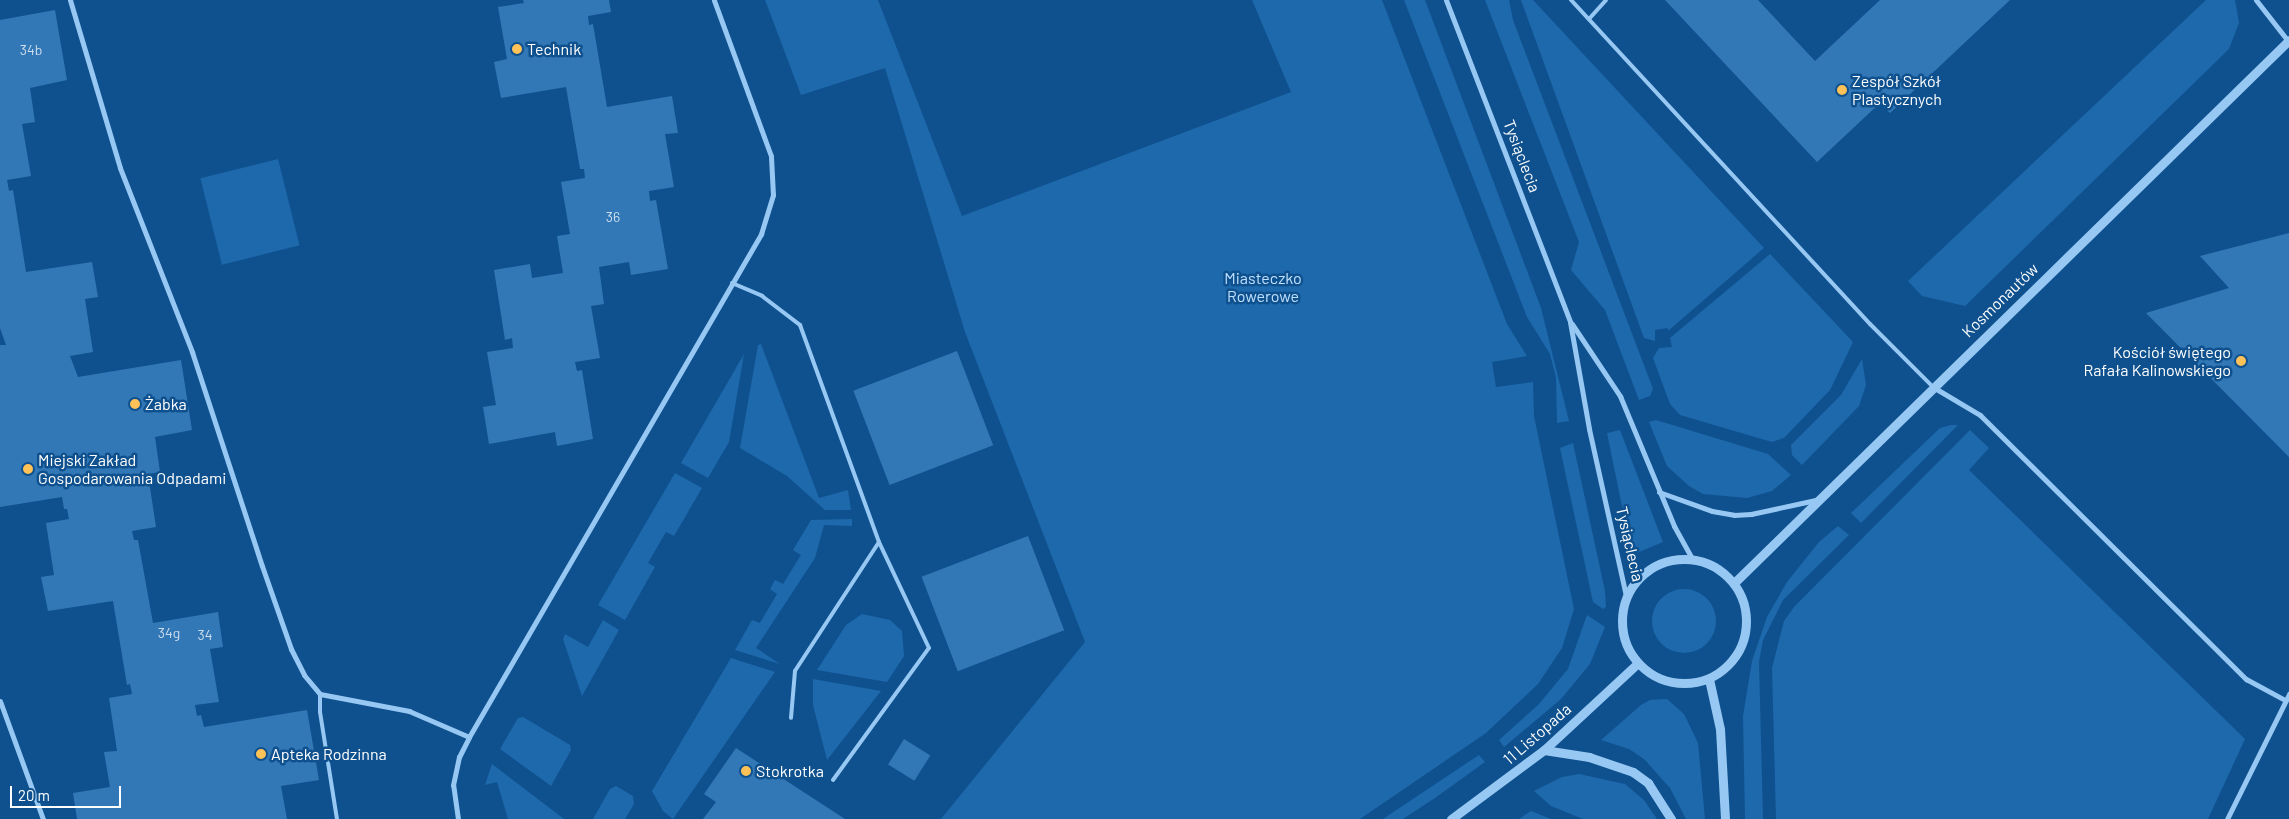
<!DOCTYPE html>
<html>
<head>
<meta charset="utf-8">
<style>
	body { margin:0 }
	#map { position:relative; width:2289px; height:819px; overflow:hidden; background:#0f518e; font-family:Barlow,sans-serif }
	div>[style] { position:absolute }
	.green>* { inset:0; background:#1d69ac; transform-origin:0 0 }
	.round { border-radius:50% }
	.building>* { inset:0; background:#3378b6; transform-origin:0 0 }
	.service>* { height:4px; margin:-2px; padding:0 2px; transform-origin:2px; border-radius:2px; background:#97c8f3 }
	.minor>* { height:5px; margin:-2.5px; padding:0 2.5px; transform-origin:2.5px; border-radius:2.5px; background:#97c8f3 }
	.tertiary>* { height:9px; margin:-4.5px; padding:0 4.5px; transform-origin:4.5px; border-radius:4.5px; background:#97c8f3 }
	.tertiary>.ring { margin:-4.5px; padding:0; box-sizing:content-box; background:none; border:9px solid #97c8f3; border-radius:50% }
	.dots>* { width:14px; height:14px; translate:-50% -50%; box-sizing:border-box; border:2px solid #0f518e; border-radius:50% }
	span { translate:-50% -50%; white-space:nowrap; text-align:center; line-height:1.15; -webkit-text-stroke:5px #0f518e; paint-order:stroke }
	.number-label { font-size:14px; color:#ccdded }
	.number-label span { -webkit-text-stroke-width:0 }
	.poi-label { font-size:16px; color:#fff }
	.left { translate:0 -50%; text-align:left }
	.right { translate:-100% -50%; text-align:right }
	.street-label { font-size:16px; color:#fff }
	.park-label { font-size:16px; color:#bee0fe }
	.scale { position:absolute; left:10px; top:786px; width:111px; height:22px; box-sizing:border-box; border:2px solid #fff; border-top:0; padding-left:6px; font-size:15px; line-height:18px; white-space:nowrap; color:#fff; -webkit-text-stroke:4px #0f518e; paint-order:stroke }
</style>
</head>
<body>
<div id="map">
	<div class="green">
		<div style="clip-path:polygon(765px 0,878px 0,962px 216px,1291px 92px,1252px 0,1382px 0,1507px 324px,1527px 356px,1492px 362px,1496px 387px,1533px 382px,1534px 416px,1574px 609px,1562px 648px,1538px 684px,1486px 733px,1360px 819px,941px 819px,1085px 642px,965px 332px,885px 68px,801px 95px)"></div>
		<div style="clip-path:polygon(1404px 0,1425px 0,1541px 308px,1569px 421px,1557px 423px,1556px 378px,1550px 354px,1527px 317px)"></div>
		<div style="clip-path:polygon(1485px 0,1509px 0,1513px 20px,1653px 389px,1650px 396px,1639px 400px,1605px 310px,1571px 270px,1579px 242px)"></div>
		<div style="clip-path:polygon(1521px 0,1533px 0,1764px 248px,1668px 331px,1668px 328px,1655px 330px,1655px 341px,1644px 338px)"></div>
		<div style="clip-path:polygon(2206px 0,2235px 0,2239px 23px,2229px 49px,1965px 306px,1922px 296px,1908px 281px)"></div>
		<div style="left:278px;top:159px;width:89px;height:80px;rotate:76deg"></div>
		<div style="clip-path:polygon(1770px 254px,1853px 342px,1830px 390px,1784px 438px,1772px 442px,1680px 415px,1670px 404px,1653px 358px,1659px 348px,1672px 347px,1670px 338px)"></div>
		<div style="clip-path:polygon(761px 344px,819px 498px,848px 490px,851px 510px,825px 510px,787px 476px,740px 448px,758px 345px)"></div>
		<div style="clip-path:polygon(744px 354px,729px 442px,708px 478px,681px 463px)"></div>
		<div style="clip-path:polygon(1862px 359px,1866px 385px,1859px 406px,1802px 465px,1792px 455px,1791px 445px,1841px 395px)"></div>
		<div style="clip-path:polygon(1656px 420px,1768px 454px,1791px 475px,1772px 491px,1747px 498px,1703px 494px,1689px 486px,1667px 466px,1649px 422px)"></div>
		<div style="clip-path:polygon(1951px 425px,1958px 425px,1861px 523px,1851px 513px,1940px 428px)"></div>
		<div style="clip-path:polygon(1620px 430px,1663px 542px,1632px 555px,1607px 433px)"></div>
		<div style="clip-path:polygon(1970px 430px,1989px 448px,1969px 470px,2245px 739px,2208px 819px,1776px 819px,1772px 668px,1784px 621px,1794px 607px)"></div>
		<div style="clip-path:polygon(1573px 443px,1605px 591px,1606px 607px,1603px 609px,1593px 602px,1560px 448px)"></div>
		<div style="clip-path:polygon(675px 473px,702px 488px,674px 536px,666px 532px,648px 563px,655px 567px,625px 620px,598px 605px)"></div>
		<div style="clip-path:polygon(852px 519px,852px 526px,824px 525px,815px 558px,756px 648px,780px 664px,735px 650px,752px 620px,760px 623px,777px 594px,770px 589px,775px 580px,783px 584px,801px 555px,793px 550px,811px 520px)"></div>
		<div style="clip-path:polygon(1838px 526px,1849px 535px,1783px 600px,1763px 640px,1759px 662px,1763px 819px,1745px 819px,1743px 716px,1752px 661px,1767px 617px,1787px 582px,1819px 542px)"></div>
		<div class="round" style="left:1652px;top:589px;width:64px;height:64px"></div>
		<div style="clip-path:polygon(862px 614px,890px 620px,902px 631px,904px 656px,887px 682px,817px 670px,846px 625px)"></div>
		<div style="clip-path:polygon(1587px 615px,1605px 627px,1590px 664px,1561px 699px,1504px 747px,1499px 740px,1539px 704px,1568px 669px)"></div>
		<div style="clip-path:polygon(603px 620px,619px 630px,582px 696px,563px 639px,565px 634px,588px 647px)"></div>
		<div style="clip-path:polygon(731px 658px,775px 672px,673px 819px,663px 811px,652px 791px)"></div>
		<div style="clip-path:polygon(813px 679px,881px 691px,827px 760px,813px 705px)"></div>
		<div style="clip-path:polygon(1667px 699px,1684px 714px,1698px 743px,1705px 819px,1686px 819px,1670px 788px,1644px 759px,1629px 749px,1601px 740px,1641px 705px,1650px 700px)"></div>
		<div style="clip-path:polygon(523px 717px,570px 745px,571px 750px,551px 786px,500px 749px,518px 718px)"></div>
		<div style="clip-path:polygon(1479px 755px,1485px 762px,1435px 798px,1403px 819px,1383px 819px)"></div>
		<div style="clip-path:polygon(492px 764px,564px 819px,508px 819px,497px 782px,485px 785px)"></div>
		<div style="clip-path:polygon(1579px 774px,1625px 784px,1644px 800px,1657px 819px,1583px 819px,1551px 806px,1534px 791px,1562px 777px)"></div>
		<div style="clip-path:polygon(616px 786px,633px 796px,634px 804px,625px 819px,593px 819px,610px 789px)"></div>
		<div style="clip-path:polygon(1531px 811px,1551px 819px,1519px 819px)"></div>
	</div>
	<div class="building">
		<div style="clip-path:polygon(523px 0,609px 0,611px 12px,588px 16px,589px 25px,593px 24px,607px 107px,672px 96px,678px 133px,665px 134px,674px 187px,649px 191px,650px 201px,656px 200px,668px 269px,631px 275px,629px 262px,599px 267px,604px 304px,591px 306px,600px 358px,575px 362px,577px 371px,582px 370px,593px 439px,557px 446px,555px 432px,489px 444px,483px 407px,496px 405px,487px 352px,513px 348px,512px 338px,505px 340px,494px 270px,530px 264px,532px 278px,563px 273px,557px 236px,570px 234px,561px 182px,585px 178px,584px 169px,580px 169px,566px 87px,501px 98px,494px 62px,507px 59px,498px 7px,524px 3px)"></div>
		<div style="clip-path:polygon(1665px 0,1758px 0,1815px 61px,1880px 0,2010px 0,1890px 113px,1880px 103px,1817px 162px)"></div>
		<div style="clip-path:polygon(55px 10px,67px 80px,30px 88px,35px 122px,22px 124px,31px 176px,7px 180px,9px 191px,13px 190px,26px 272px,92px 262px,98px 297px,85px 299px,93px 352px,70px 356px,78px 377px,181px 360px,192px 430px,155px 437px,160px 472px,148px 474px,156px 527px,132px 531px,134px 540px,138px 540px,153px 623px,218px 612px,223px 647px,210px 649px,219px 702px,195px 705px,197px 716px,201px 715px,204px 727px,307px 710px,319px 780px,281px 786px,287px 819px,77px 819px,73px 793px,110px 787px,104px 752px,117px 751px,109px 698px,132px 694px,130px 684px,127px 685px,113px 601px,48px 611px,41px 577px,54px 575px,46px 523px,69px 519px,67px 509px,64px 509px,62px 497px,0 507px,0 345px,6px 345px,0 328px,0 20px)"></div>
		<div style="clip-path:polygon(2289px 233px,2289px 457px,2146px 313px,2229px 288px,2200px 256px)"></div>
		<div style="left:957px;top:351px;width:101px;height:111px;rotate:69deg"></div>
		<div style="left:1028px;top:536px;width:101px;height:114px;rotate:69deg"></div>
		<div style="left:904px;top:739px;width:31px;height:30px;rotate:32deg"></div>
		<div style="clip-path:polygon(736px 748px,845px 819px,703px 819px,716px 802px,704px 794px)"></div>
	</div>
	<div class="service">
		<div style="left:1571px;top:0;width:441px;rotate:47.3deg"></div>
		<div style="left:1870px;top:324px;width:89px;rotate:45deg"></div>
		<div style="left:1589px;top:19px;width:25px;rotate:-48deg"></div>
		<div style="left:732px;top:283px;width:33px;rotate:23deg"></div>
		<div style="left:762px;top:296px;width:48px;rotate:37.3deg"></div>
		<div style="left:800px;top:325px;width:231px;rotate:70deg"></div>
		<div style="left:879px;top:542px;width:154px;rotate:123.1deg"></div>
		<div style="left:795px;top:671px;width:47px;rotate:94.9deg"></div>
		<div style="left:320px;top:694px;width:18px;rotate:90deg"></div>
		<div style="left:320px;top:712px;width:108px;rotate:81deg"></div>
		<div style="left:833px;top:780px;width:163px;rotate:-54deg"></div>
		<div style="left:929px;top:648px;width:117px;rotate:-115.3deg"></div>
	</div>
	<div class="minor">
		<div style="left:70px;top:0;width:175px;rotate:73.4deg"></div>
		<div style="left:120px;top:168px;width:198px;rotate:68.6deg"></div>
		<div style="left:192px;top:352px;width:225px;rotate:71.9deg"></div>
		<div style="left:262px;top:566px;width:88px;rotate:70.7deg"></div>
		<div style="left:291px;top:649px;width:29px;rotate:63deg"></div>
		<div style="left:304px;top:675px;width:25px;rotate:50deg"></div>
		<div style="left:320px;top:694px;width:91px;rotate:10.8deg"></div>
		<div style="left:409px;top:711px;width:65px;rotate:23.4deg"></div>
		<div style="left:1446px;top:0;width:345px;rotate:68.9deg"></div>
		<div style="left:1570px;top:322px;width:109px;rotate:79.9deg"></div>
		<div style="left:1589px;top:429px;width:171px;rotate:77.5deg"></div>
		<div style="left:2256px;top:0;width:52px;rotate:52deg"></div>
		<div style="left:1572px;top:324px;width:87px;rotate:56.3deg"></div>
		<div style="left:1620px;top:396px;width:141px;rotate:67.4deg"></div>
		<div style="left:1674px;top:526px;width:38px;rotate:61deg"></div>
		<div style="left:1933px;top:387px;width:55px;rotate:30.8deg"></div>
		<div style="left:1980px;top:415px;width:375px;rotate:44.8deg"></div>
		<div style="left:2246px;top:679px;width:44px;rotate:28.3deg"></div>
		<div style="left:1659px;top:492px;width:56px;rotate:19.7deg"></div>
		<div style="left:1712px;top:511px;width:22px;rotate:10deg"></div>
		<div style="left:1734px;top:515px;width:17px;rotate:-3deg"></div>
		<div style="left:1751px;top:514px;width:66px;rotate:-12.2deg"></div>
		<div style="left:0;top:701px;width:126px;rotate:70deg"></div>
		<div style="left:458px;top:819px;width:34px;rotate:-98deg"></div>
		<div style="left:453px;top:785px;width:29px;rotate:-78deg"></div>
		<div style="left:459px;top:757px;width:22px;rotate:-63deg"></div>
		<div style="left:469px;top:737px;width:582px;rotate:-59.86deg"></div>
		<div style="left:761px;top:234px;width:41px;rotate:-72.9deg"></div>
		<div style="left:773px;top:195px;width:39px;rotate:-93deg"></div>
		<div style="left:771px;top:156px;width:166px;rotate:-110.1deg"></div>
		<div style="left:2227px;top:819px;width:140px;rotate:-63.6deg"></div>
	</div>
	<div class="tertiary">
		<div class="ring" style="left:1622px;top:559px;width:115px;height:115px"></div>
		<div style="left:1734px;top:583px;width:776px;rotate:-44.37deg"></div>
		<div style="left:1709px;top:679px;width:51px;rotate:77.6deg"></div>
		<div style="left:1720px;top:729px;width:90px;rotate:86.8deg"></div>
		<div style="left:1544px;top:750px;width:46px;rotate:8.8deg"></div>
		<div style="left:1589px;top:757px;width:46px;rotate:18.8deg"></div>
		<div style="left:1633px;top:772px;width:19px;rotate:36deg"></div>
		<div style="left:1648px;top:783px;width:43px;rotate:57.4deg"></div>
		<div style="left:1451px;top:819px;width:116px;rotate:-36.6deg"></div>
		<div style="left:1544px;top:750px;width:128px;rotate:-42.8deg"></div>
	</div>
	<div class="dots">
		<div style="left:517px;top:49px;background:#ffc259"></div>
		<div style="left:1842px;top:90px;background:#ffc259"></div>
		<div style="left:2241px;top:361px;background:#ffc259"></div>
		<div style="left:135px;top:404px;background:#ffc259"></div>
		<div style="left:28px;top:469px;background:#ffc259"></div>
		<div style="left:261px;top:754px;background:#ffc259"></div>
		<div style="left:746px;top:771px;background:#ffc259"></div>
	</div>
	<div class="number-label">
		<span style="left:31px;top:50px">34b</span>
		<span style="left:613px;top:217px">36</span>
		<span style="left:169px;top:633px">34g</span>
		<span style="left:205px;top:635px">34</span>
	</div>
	<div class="poi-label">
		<span class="left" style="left:527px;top:49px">Technik</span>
		<span class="left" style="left:1852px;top:90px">Zespół Szkół<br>Plastycznych</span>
		<span class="right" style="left:2231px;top:361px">Kościół świętego<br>Rafała Kalinowskiego</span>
		<span class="left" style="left:145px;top:404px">Żabka</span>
		<span class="left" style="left:38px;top:469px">Miejski Zakład<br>Gospodarowania Odpadami</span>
		<span class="left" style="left:271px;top:754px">Apteka Rodzinna</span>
		<span class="left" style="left:756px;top:771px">Stokrotka</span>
	</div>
	<div class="street-label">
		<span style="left:1522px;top:156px;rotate:69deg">Tysiąclecia</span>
		<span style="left:2000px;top:300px;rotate:-44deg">Kosmonautów</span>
		<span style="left:1630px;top:544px;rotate:77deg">Tysiąclecia</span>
		<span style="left:1537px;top:734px;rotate:-41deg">11 Listopada</span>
	</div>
	<div class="park-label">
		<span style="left:1263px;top:287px">Miasteczko<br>Rowerowe</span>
	</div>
	<div class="scale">20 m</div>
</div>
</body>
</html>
